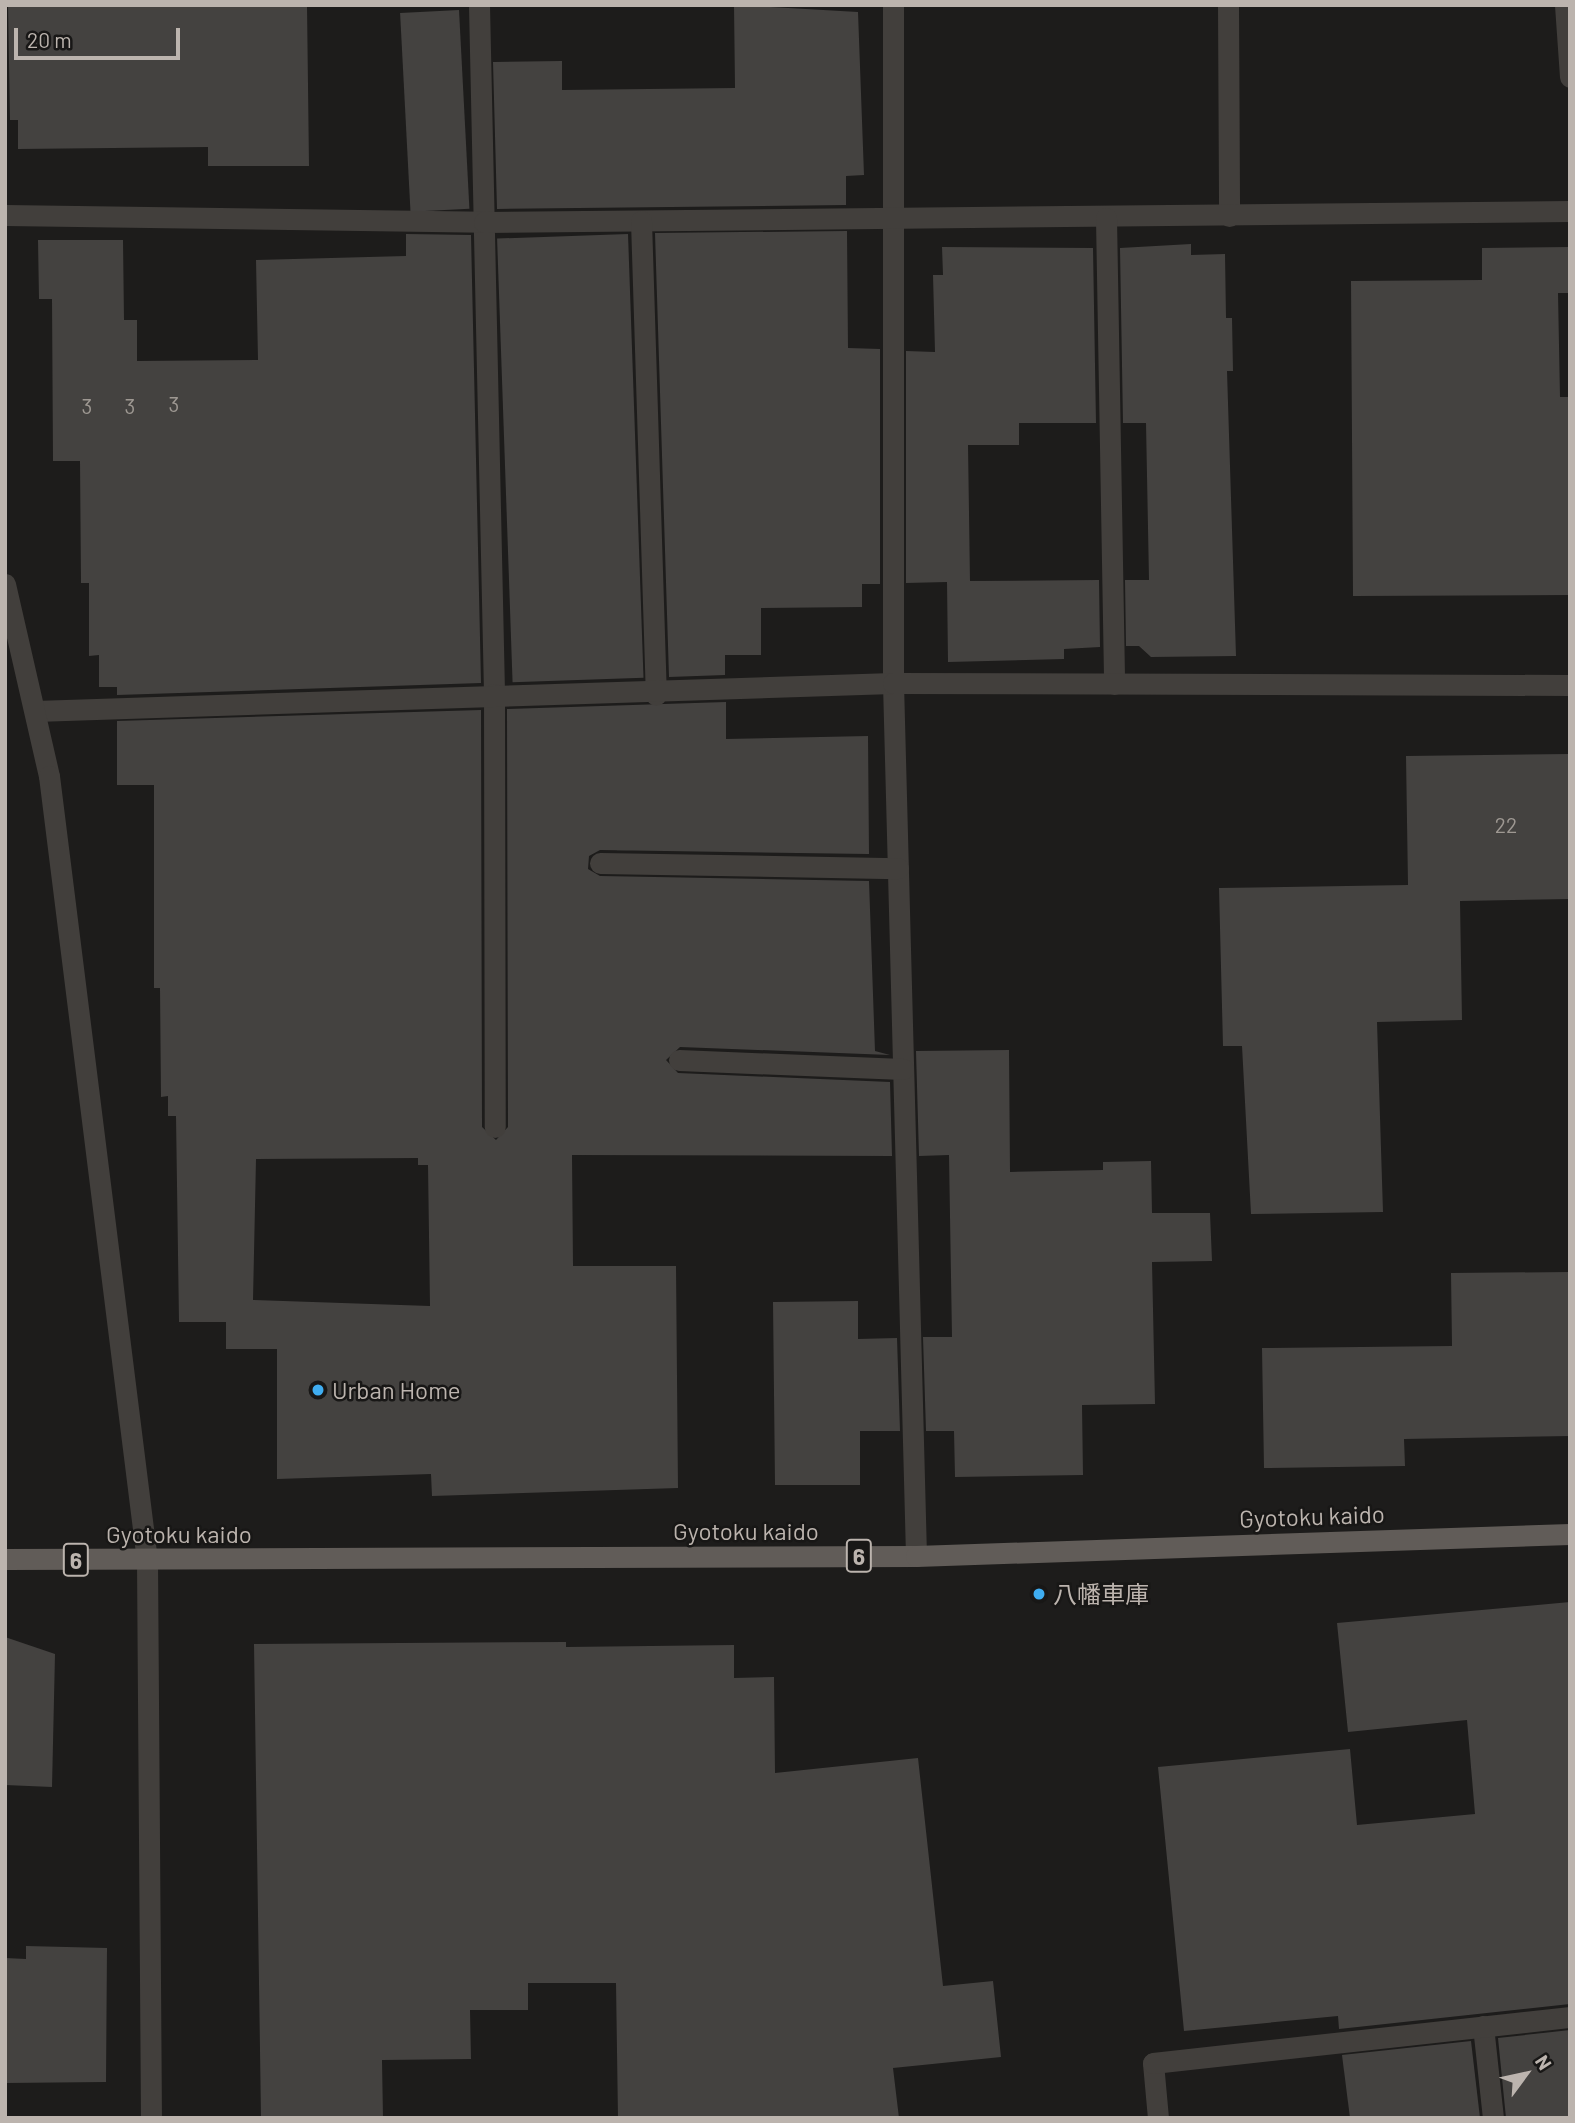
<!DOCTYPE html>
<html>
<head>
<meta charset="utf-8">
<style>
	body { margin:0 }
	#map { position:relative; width:1575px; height:2123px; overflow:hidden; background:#1d1c1b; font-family:Barlow,"Noto Sans JP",sans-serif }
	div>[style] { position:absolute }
	.building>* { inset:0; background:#444240; transform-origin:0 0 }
	.service>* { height:21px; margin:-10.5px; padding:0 10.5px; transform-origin:10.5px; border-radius:10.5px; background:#423f3c }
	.minor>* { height:21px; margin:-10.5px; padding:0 10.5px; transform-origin:10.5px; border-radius:10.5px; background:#423f3c }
	.tertiary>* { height:21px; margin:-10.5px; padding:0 10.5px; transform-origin:10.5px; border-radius:10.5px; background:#423f3c }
	.primary>* { height:21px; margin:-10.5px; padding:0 10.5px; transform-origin:10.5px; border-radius:10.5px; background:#615c58 }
	.dots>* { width:19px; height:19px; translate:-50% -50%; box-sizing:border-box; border:4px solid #181716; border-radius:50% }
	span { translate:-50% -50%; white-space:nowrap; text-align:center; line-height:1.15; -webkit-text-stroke:5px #181716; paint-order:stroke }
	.number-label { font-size:21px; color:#9e9892 }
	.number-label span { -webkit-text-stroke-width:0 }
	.shield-label span { padding:2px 5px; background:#181716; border:2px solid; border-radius:5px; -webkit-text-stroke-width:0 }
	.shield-label { font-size:23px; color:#bcb4ae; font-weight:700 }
	.poi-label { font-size:24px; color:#bcb4ae }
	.left { translate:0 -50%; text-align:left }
	.street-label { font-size:24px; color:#bcb4ae }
	.frame { position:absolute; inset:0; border:7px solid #bcb4ae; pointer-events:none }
	.north { position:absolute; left:1491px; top:2039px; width:70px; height:70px; -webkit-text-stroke:5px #181716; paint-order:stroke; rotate:57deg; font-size:19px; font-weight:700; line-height:28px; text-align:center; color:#bcb4ae }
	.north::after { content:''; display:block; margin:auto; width:24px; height:32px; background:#bcb4ae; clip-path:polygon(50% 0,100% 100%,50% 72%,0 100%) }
	.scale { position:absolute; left:14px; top:28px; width:166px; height:32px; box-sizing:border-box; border:4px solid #bcb4ae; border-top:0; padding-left:9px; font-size:21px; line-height:24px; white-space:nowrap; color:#bcb4ae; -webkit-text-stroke:5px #181716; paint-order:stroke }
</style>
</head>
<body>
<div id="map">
	<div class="building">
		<div style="clip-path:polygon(8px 5px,307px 5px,309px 166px,208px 166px,208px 147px,18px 149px,18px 120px,10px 120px)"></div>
		<div style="clip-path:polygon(734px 5px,858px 12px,864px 175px,846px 176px,846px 205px,497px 209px,493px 62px,562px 61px,562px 90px,735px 88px)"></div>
		<div style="left:459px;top:10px;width:199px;height:59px;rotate:87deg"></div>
		<div style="clip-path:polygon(847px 231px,848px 348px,880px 349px,880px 584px,862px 584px,862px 607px,761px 608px,761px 655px,725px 655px,725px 675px,669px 677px,655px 233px)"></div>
		<div style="clip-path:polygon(406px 234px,471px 235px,481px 683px,117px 695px,117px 687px,99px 687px,99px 655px,89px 656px,89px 583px,81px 583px,80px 461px,53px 461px,52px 299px,39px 299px,38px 240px,123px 240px,124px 320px,137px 320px,137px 361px,258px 360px,256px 260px,406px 256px)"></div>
		<div style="left:628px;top:234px;width:444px;height:131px;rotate:88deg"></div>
		<div style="clip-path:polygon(1191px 244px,1191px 255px,1225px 254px,1226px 318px,1232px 318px,1233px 371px,1227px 371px,1236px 656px,1151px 657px,1139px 646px,1126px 646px,1125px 580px,1149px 580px,1146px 423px,1123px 423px,1120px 248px)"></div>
		<div style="clip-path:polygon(942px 247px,1093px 248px,1096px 423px,1019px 423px,1019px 445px,968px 445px,970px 581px,1099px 580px,1100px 647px,1064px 649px,1064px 659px,948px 662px,947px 582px,906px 583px,906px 351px,935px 352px,933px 275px,943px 275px)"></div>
		<div style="clip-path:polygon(1570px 247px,1570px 293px,1558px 293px,1560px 397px,1570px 397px,1570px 595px,1353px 596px,1351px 281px,1482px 280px,1482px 248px)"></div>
		<div style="clip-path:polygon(evenodd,726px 702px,726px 739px,868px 736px,869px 854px,600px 850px,589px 856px,588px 869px,600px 876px,869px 881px,875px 1051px,890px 1055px,680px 1047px,666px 1060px,678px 1073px,890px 1082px,892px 1156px,572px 1155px,573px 1266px,676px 1266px,678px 1488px,432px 1496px,431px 1474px,277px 1479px,277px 1349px,226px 1349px,226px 1322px,179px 1322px,176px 1116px,168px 1116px,168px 1096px,161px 1097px,160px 988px,154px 988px,154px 785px,117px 785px,117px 721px,481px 710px,482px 1127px,496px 1140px,508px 1127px,507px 709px,726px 702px,418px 1158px,418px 1165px,428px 1165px,430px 1306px,253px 1300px,256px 1159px,418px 1158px)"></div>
		<div style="clip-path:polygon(1570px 754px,1570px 899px,1460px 901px,1462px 1020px,1377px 1022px,1383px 1212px,1251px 1214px,1242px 1046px,1223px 1046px,1219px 888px,1408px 885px,1406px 756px)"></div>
		<div style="clip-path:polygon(1009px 1050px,1010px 1172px,1103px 1170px,1103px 1162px,1151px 1161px,1152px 1213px,1210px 1213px,1212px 1261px,1152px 1262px,1155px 1404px,1082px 1405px,1083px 1475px,955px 1477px,954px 1431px,926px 1431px,923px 1337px,952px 1337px,949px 1155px,919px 1156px,916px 1051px)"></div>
		<div style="clip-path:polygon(1570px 1272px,1570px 1436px,1404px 1439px,1405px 1466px,1264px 1468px,1262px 1348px,1452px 1346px,1451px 1273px)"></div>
		<div style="clip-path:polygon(858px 1301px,858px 1339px,897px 1338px,900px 1431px,860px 1431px,860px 1485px,775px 1485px,773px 1302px)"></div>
		<div style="clip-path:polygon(1570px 1602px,1570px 2004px,1339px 2029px,1338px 2016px,1184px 2031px,1158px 1767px,1350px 1749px,1357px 1825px,1475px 1814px,1467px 1720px,1348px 1732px,1337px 1623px)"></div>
		<div style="clip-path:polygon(5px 1637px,55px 1654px,52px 1787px,5px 1785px)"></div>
		<div style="clip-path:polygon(566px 1642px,566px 1647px,734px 1645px,734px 1678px,774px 1677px,775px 1773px,918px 1758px,943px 1986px,993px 1981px,1001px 2057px,893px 2068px,899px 2118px,618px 2118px,616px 1983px,528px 1983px,528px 2010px,470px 2010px,471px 2059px,382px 2060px,383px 2118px,261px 2118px,254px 1644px)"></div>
		<div style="clip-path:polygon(26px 1946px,107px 1948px,106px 2082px,5px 2083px,5px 1958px,26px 1959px)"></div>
		<div style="clip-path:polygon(1570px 2030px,1570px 2118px,1506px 2118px,1498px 2038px)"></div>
		<div style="clip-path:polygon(1471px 2041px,1480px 2118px,1350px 2118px,1342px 2055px)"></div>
	</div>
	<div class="service">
		<div style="left:1228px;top:5px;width:211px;rotate:89.7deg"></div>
		<div style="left:1565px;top:5px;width:72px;rotate:86deg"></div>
		<div style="left:1483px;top:2026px;width:93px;rotate:83.8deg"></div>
		<div style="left:1158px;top:2118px;width:55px;rotate:-95.2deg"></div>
		<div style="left:1153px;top:2063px;width:420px;rotate:-6.3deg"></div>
	</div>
	<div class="minor">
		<div style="left:479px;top:5px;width:689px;rotate:88.75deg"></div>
		<div style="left:494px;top:694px;width:433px;rotate:89.9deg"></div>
		<div style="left:893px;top:5px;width:678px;rotate:90deg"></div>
		<div style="left:893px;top:683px;width:873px;rotate:88.49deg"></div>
		<div style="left:5px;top:215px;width:479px;rotate:0.8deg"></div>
		<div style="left:484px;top:222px;width:1086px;rotate:-0.58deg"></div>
		<div style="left:1106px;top:218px;width:466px;rotate:89deg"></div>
		<div style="left:641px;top:221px;width:474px;rotate:88.2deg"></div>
		<div style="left:35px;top:711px;width:858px;rotate:-1.87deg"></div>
		<div style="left:893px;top:683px;width:677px;rotate:0.17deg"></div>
		<div style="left:600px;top:863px;width:298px;rotate:1deg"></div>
		<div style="left:679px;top:1060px;width:224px;rotate:2.3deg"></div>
	</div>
	<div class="tertiary">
		<div style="left:5px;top:584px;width:197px;rotate:77.1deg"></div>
		<div style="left:49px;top:776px;width:791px;rotate:82.88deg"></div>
		<div style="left:147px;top:1561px;width:557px;rotate:89.59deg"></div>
	</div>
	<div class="primary">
		<div style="left:5px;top:1559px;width:911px;rotate:-0.19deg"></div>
		<div style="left:916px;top:1556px;width:654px;rotate:-1.93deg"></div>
	</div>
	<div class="dots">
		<div style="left:318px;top:1390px;background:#3fadf1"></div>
		<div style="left:1039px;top:1594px;background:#3fadf1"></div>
	</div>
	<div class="number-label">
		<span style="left:174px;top:404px">3</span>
		<span style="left:87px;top:406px">3</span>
		<span style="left:130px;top:406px">3</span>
		<span style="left:1506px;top:825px">22</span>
	</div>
	<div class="shield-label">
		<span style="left:859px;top:1556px">6</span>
		<span style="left:76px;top:1560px">6</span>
	</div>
	<div class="poi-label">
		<span class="left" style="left:332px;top:1390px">Urban Home</span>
		<span class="left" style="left:1053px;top:1594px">八幡車庫</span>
	</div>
	<div class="street-label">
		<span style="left:1312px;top:1516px;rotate:-2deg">Gyotoku kaido</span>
		<span style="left:746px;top:1531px">Gyotoku kaido</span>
		<span style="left:179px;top:1534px">Gyotoku kaido</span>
	</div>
	<div class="frame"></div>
	<div class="north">N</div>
	<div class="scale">20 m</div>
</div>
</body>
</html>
